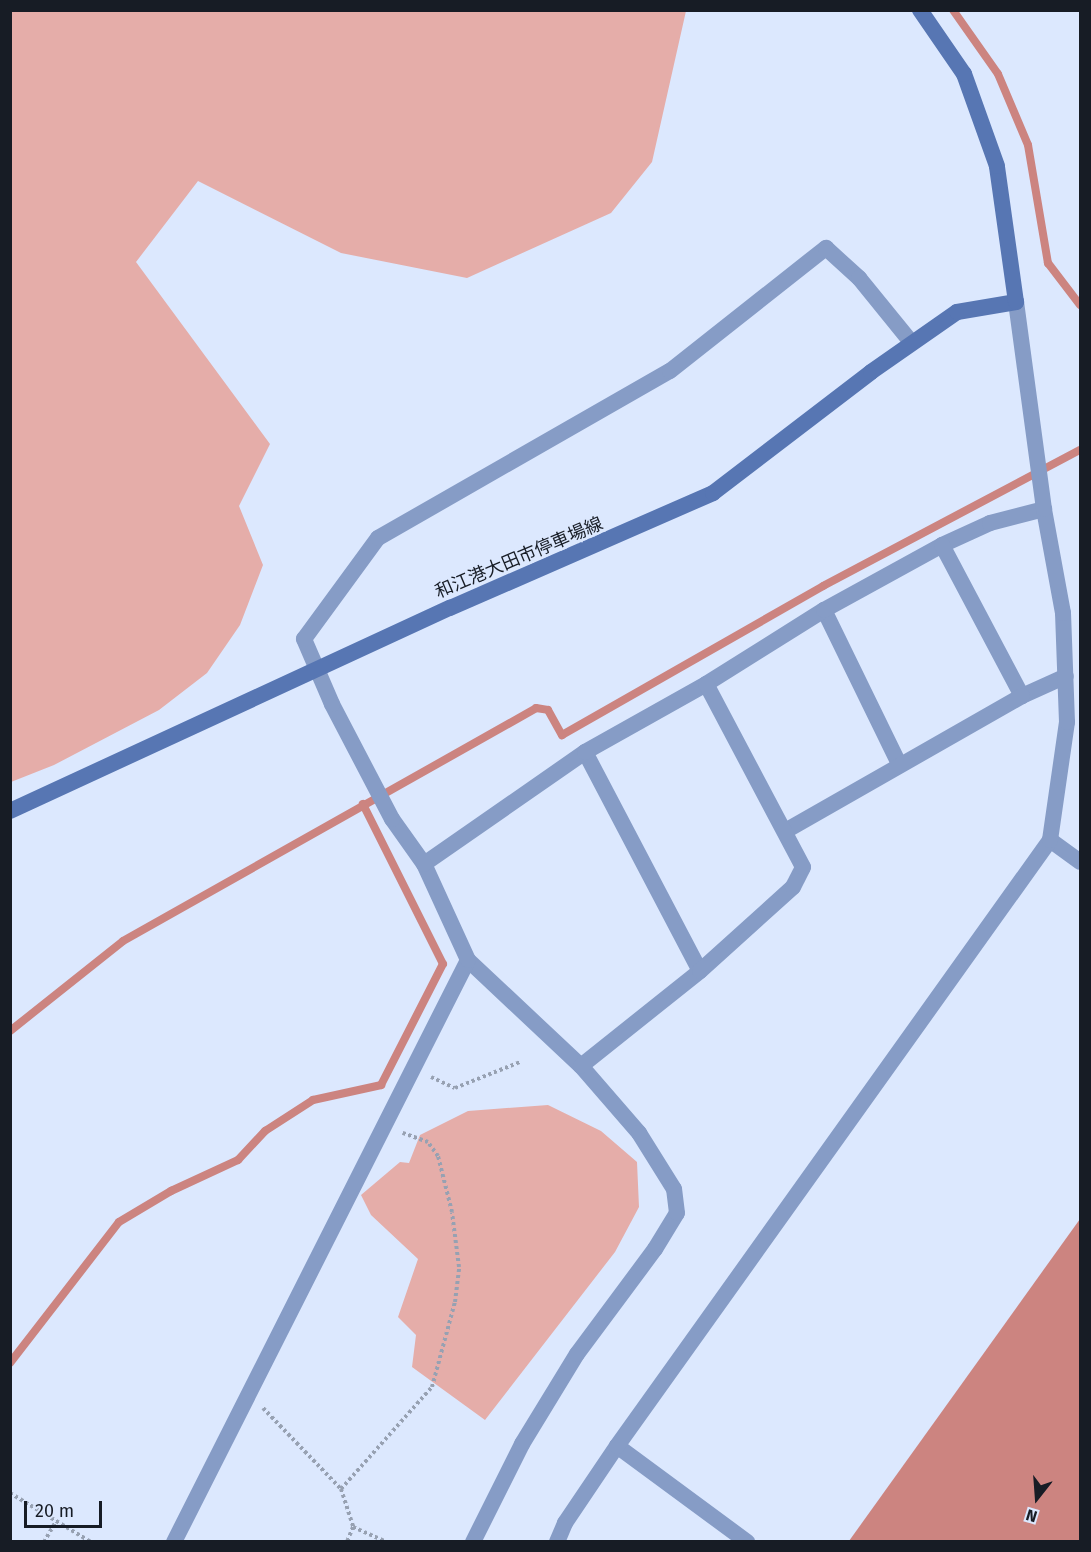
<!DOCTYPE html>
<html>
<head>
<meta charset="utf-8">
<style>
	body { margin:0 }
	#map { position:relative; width:1091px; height:1552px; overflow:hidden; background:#dce8fe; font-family:"Fira Sans","Noto Sans JP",sans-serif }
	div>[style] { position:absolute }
	.green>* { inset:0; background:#e5ada9 }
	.water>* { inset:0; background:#cc8480 }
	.stream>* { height:8px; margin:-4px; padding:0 4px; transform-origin:4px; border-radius:4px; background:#cc8480 }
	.path>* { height:4px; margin-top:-2px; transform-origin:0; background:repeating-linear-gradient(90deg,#97a1b2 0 3px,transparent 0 6px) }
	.minor>* { height:16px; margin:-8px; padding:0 8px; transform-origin:8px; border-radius:8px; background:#869cc6 }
	.tertiary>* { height:16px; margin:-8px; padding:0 8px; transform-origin:8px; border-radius:8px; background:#869cc6 }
	.secondary>* { height:16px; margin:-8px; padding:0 8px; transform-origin:8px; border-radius:8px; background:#5776b3 }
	span { translate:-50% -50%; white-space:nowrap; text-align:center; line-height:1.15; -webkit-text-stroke:5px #dce8fe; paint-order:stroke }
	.street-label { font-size:18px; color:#171c25 }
	.frame { position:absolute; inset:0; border:12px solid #171c25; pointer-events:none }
	.north { position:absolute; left:1007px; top:1468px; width:60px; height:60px; -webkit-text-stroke:4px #dce8fe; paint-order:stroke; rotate:197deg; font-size:16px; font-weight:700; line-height:24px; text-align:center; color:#171c25 }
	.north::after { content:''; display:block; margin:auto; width:21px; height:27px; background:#171c25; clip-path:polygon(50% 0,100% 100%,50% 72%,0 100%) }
	.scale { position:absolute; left:24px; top:1501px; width:78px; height:27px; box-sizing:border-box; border:3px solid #171c25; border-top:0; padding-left:8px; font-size:18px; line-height:21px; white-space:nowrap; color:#171c25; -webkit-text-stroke:4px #dce8fe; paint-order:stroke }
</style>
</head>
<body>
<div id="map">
	<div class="green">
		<div style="clip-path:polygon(11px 10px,686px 11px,652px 162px,611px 213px,467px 278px,341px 253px,198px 181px,136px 262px,270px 444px,239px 506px,263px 565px,240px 625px,207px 673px,159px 710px,54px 765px,11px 782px)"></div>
		<div style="clip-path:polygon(548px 1105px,601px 1131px,637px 1162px,639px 1207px,615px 1252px,485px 1420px,412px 1367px,416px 1335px,398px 1317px,418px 1259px,371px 1215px,361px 1195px,400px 1162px,409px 1163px,420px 1135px,468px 1111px)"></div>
	</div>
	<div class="water">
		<div style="clip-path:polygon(1080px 1219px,1080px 1541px,849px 1541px)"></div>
	</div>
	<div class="stream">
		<div style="left:953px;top:10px;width:78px;rotate:54.9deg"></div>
		<div style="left:998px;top:74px;width:77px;rotate:67.1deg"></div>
		<div style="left:1028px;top:145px;width:120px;rotate:80.4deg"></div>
		<div style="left:1048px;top:263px;width:53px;rotate:52.7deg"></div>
		<div style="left:10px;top:1031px;width:144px;rotate:-38.5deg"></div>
		<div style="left:123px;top:941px;width:474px;rotate:-29.4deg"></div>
		<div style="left:536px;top:708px;width:12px;rotate:9deg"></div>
		<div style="left:548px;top:710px;width:29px;rotate:61deg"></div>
		<div style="left:562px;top:735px;width:301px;rotate:-29.7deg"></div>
		<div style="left:823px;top:586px;width:291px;rotate:-27.9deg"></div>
		<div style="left:10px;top:1363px;width:178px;rotate:-52.3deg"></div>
		<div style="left:119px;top:1222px;width:61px;rotate:-30.8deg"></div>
		<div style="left:171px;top:1191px;width:74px;rotate:-24.8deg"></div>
		<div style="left:238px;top:1160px;width:40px;rotate:-47deg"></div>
		<div style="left:265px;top:1131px;width:57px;rotate:-32.9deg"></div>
		<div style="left:313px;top:1100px;width:70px;rotate:-12.4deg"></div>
		<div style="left:381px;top:1085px;width:136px;rotate:-62.9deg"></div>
		<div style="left:443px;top:964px;width:179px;rotate:-116.6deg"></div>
	</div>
	<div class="path">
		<div style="left:431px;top:1077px;width:26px;rotate:25deg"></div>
		<div style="left:455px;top:1088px;width:70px;rotate:-21.8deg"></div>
		<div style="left:263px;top:1408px;width:112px;rotate:46.1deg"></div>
		<div style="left:341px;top:1489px;width:40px;rotate:72deg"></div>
		<div style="left:353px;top:1527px;width:16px;rotate:112deg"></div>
		<div style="left:341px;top:1489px;width:137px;rotate:-48.3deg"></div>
		<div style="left:432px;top:1387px;width:88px;rotate:-74.9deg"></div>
		<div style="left:455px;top:1302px;width:35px;rotate:-83deg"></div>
		<div style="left:459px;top:1267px;width:55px;rotate:-97.3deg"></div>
		<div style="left:452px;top:1212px;width:58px;rotate:-104deg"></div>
		<div style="left:438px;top:1156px;width:17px;rotate:-126deg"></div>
		<div style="left:428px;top:1142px;width:27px;rotate:-160deg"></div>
		<div style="left:10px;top:1493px;width:95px;rotate:31.2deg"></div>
		<div style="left:353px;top:1527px;width:36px;rotate:24deg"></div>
		<div style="left:44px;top:1542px;width:24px;rotate:-60deg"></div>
	</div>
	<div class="minor">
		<div style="left:942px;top:545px;width:53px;rotate:-24.6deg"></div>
		<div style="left:990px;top:523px;width:56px;rotate:-14.5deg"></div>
		<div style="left:824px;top:610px;width:171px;rotate:64deg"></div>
		<div style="left:1022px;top:696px;width:48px;rotate:-24.4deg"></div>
		<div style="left:585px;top:752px;width:247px;rotate:62.3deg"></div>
		<div style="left:424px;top:864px;width:196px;rotate:-34.8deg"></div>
		<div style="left:585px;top:752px;width:139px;rotate:-29.3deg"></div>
		<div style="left:706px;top:684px;width:139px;rotate:-32.1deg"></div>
		<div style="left:824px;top:610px;width:135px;rotate:-28.8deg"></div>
		<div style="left:942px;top:545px;width:171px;rotate:62.1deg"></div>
		<div style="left:1022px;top:696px;width:273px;rotate:150.3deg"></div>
		<div style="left:468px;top:960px;width:155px;rotate:43.2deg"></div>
		<div style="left:581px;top:1066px;width:89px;rotate:49.1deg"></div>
		<div style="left:639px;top:1133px;width:66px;rotate:58deg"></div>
		<div style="left:581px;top:1066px;width:152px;rotate:-38.6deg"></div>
		<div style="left:700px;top:971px;width:125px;rotate:-42.1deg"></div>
		<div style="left:793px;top:887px;width:22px;rotate:-63deg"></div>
		<div style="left:803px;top:867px;width:207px;rotate:-117.9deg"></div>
		<div style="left:174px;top:1542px;width:652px;rotate:-63.2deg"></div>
		<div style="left:468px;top:960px;width:106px;rotate:-114.6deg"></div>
		<div style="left:424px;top:864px;width:55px;rotate:-125.4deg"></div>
		<div style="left:392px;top:819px;width:130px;rotate:-117.6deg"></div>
		<div style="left:332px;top:704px;width:71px;rotate:-113.3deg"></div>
		<div style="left:304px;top:639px;width:125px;rotate:-53.8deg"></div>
		<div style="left:378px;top:538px;width:336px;rotate:-29.8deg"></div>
		<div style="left:670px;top:371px;width:199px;rotate:-38.3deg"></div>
		<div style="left:826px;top:248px;width:45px;rotate:42.3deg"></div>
		<div style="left:859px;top:278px;width:82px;rotate:50.9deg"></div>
	</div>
	<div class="tertiary">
		<div style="left:1050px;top:840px;width:37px;rotate:36deg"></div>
		<div style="left:617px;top:1446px;width:162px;rotate:36.4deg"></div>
		<div style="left:473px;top:1542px;width:110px;rotate:-63.4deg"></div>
		<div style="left:522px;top:1444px;width:105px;rotate:-58.6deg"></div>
		<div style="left:577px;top:1354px;width:131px;rotate:-53.4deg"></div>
		<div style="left:655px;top:1249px;width:42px;rotate:-58.6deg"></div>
		<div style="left:677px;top:1213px;width:24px;rotate:-97deg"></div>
		<div style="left:557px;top:1542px;width:21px;rotate:-67deg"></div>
		<div style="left:565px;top:1523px;width:93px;rotate:-56deg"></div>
		<div style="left:617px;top:1446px;width:745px;rotate:-54.45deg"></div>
		<div style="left:1050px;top:840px;width:119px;rotate:-81.8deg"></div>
		<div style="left:1067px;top:722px;width:109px;rotate:-92.1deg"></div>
		<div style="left:1063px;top:613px;width:106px;rotate:-100.4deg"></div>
		<div style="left:1044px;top:509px;width:209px;rotate:-97.7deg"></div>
	</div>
	<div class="secondary">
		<div style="left:10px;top:811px;width:485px;rotate:-24.8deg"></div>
		<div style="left:450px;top:608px;width:287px;rotate:-23.6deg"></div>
		<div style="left:713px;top:493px;width:199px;rotate:-37.4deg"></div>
		<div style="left:871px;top:372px;width:105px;rotate:-34.9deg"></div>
		<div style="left:957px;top:312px;width:60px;rotate:-9.6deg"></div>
		<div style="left:1016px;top:302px;width:137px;rotate:-98deg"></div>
		<div style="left:997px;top:166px;width:98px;rotate:-109.7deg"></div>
		<div style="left:964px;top:74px;width:78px;rotate:-124.5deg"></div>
	</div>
	<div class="street-label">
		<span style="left:519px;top:558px;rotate:-23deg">和江港大田市停車場線</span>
	</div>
	<div class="frame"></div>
	<div class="north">N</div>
	<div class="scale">20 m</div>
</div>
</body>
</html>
